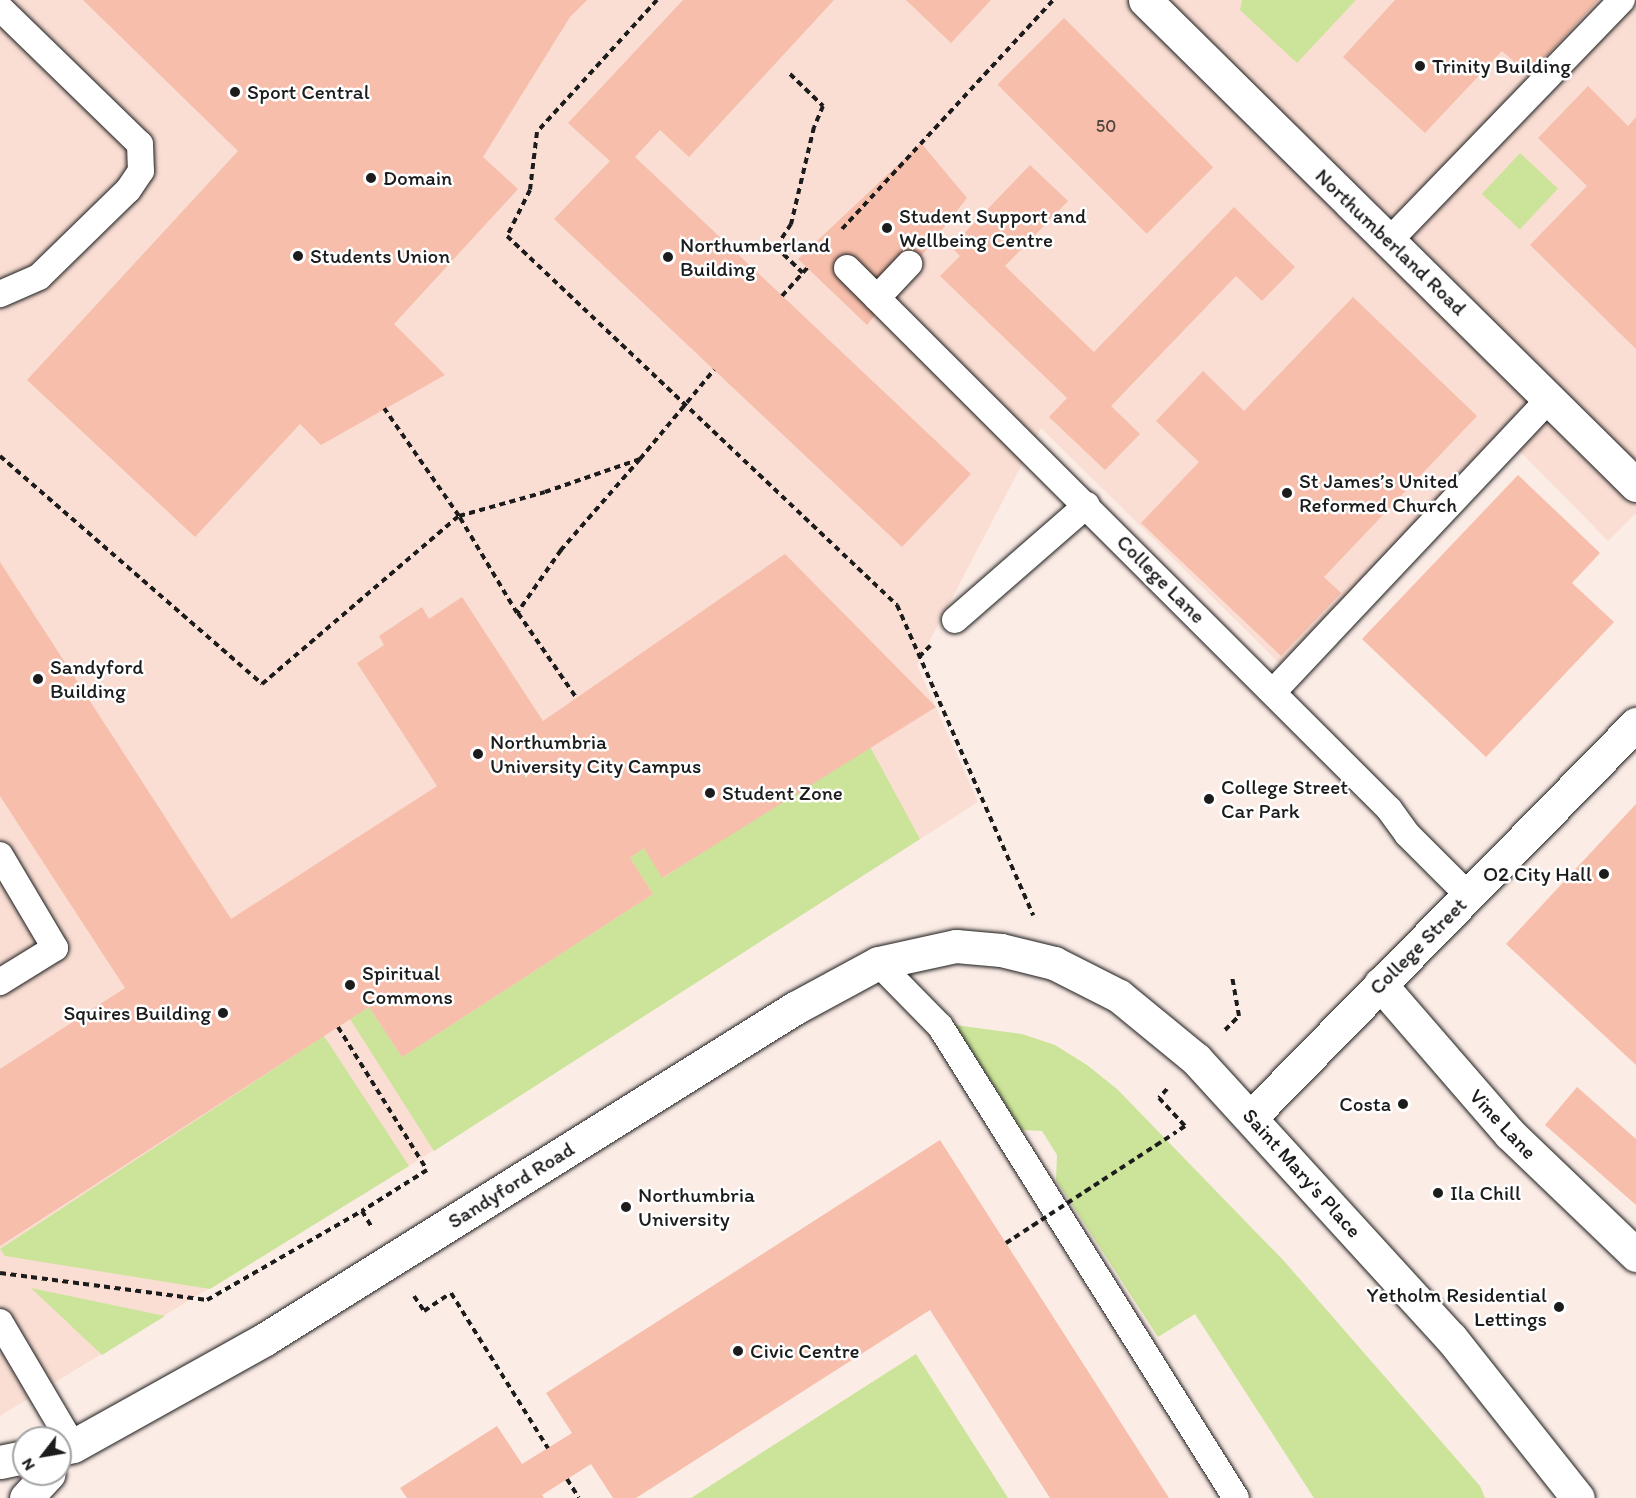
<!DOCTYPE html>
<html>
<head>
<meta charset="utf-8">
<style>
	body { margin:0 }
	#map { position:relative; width:1636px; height:1498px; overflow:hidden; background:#fcece6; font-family:Itim,sans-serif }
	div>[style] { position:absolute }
	.built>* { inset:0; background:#faded4 }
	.green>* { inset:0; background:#cbe499; transform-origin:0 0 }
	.building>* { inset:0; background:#f6beab; transform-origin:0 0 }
	.path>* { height:4px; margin-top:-2px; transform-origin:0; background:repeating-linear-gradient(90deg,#1c1c1c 0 6px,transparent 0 10.5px) }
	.roads { filter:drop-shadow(0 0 2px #1c1c1c) drop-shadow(0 0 2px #1c1c1c) }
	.service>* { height:26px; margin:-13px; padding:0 13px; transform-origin:13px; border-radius:13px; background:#fff }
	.pedestrian>* { height:33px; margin:-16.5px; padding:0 16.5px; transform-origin:16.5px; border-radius:16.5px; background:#fff }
	.minor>* { height:33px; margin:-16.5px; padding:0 16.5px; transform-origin:16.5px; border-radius:16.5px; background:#fff }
	.secondary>* { height:33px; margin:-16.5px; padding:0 16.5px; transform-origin:16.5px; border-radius:16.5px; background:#fff }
	.path-bridge>* { height:4px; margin-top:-2px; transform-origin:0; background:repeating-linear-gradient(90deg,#1c1c1c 0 6px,transparent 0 10.5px) }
	.dots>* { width:16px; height:16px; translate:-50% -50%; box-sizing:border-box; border:3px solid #fff; border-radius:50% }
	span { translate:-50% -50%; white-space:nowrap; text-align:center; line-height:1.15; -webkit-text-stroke:5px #fff; paint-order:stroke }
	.number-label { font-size:18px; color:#524440 }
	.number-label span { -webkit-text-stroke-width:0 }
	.poi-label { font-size:21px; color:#1c1c1c }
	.left { translate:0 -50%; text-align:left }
	.right { translate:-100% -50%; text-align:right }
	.street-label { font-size:21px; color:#1c1c1c }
	.north { position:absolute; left:12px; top:1426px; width:60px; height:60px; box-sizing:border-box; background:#fff; border:2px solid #a4a4a4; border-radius:50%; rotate:239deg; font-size:16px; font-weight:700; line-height:24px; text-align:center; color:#1c1c1c }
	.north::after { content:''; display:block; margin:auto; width:21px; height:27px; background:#1c1c1c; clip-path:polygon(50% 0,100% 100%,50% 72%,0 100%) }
</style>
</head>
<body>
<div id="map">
	<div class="built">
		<div style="clip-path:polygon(0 0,1636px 0,1636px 513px,1608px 541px,1502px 433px,1280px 664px,1041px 428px,917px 665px,978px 802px,409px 1166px,0 1416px)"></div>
	</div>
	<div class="green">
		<div style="clip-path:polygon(1242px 0,1356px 0,1297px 63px,1240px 10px)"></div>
		<div style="left:1520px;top:153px;width:52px;height:56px;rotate:43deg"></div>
		<div style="clip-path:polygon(868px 743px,920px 839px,434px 1151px,350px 1019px,369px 1007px,402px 1057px,653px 894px,630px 858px,644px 848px,663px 878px)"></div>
		<div style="clip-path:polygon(955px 1025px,1022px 1034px,1055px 1045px,1087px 1065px,1117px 1089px,1284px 1261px,1480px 1486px,1485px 1498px,1314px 1498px,1195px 1314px,1158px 1337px,1056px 1180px,1057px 1155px,1042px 1131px,1022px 1130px)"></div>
		<div style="clip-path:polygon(324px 1036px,409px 1166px,210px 1289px,5px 1256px,0 1249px)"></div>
		<div style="clip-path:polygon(31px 1288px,165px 1316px,102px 1355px)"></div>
		<div style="clip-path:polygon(916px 1354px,1008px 1498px,691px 1498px)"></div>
	</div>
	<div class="building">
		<div style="clip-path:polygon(83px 0,587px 0,570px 17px,483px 157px,518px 189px,394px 324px,445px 375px,321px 445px,300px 424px,195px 537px,27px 380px,238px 151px)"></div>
		<div style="clip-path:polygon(683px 0,834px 0,689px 157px,660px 130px,635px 157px,971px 474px,902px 547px,554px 219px,610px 161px,568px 123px)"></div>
		<div style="clip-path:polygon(906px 0,991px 0,951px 43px)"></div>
		<div style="clip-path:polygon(1395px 0,1598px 0,1529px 75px,1502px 51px,1425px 133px,1343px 57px)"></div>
		<div style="left:1064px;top:18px;width:211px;height:94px;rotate:45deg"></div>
		<div style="clip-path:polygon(1588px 86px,1628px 126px,1636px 117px,1636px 349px,1530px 245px,1587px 186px,1538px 138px)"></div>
		<div style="clip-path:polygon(921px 143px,967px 198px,867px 325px,798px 259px)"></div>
		<div style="clip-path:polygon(1030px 165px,1068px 201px,1005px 266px,1094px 352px,1234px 207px,1295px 267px,1262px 301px,1236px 276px,1111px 406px,1140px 434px,1105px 470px,1049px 417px,1067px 398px,940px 276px,960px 256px,951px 247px)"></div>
		<div style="clip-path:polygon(1353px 297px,1477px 416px,1324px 577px,1341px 593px,1281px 656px,1141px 523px,1199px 462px,1156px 421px,1203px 371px,1244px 411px)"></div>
		<div style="clip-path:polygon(1518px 475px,1600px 553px,1572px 583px,1614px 622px,1486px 757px,1362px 639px)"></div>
		<div style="clip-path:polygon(785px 554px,936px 707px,662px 878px,644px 848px,630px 858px,653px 894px,402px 1057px,369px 1007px,0 1246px,0 1069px,125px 988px,0 796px,0 562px,231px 919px,437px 786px,357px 663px,384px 645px,379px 636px,422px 607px,429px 619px,462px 597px,543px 721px)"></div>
		<div style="clip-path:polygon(1636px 804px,1636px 1065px,1506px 944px)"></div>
		<div style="clip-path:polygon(1577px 1087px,1636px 1139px,1636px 1205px,1545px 1125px)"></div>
		<div style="clip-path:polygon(940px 1140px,1169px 1498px,1050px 1498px,930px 1310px,636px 1498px,613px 1498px,591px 1464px,542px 1495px,544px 1498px,407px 1498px,400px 1488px,497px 1426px,522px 1464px,572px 1433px,546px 1393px)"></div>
	</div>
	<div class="path">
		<div style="left:657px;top:0;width:178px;rotate:132.3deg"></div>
		<div style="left:537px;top:132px;width:58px;rotate:96.9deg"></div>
		<div style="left:530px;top:190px;width:51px;rotate:116.6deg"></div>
		<div style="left:507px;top:236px;width:537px;rotate:43.42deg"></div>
		<div style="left:897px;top:605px;width:339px;rotate:66.3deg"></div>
		<div style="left:790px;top:74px;width:46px;rotate:44.1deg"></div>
		<div style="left:823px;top:106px;width:23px;rotate:113deg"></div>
		<div style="left:814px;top:127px;width:100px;rotate:103.3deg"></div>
		<div style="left:791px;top:224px;width:27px;rotate:123deg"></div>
		<div style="left:776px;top:247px;width:37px;rotate:44deg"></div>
		<div style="left:842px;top:229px;width:311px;rotate:-47.3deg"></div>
		<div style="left:782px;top:296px;width:40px;rotate:-48deg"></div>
		<div style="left:0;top:456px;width:347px;rotate:41deg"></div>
		<div style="left:262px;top:684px;width:259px;rotate:-40.5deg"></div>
		<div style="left:459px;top:516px;width:89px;rotate:-15.6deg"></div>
		<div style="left:545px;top:492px;width:101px;rotate:-19.2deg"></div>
		<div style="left:640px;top:459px;width:121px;rotate:131deg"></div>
		<div style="left:561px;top:550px;width:77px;rotate:124.9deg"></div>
		<div style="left:517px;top:613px;width:113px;rotate:-120.9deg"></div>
		<div style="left:459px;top:516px;width:131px;rotate:-124.8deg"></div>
		<div style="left:640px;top:459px;width:116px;rotate:-50.3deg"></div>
		<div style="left:518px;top:613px;width:104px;rotate:55.5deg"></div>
		<div style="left:919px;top:657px;width:16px;rotate:-45deg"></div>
		<div style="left:338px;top:1027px;width:168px;rotate:58.1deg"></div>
		<div style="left:427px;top:1170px;width:77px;rotate:147.8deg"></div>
		<div style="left:362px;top:1211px;width:17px;rotate:59deg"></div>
		<div style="left:1225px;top:1030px;width:20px;rotate:-45deg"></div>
		<div style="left:1239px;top:1016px;width:39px;rotate:-100deg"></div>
		<div style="left:1167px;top:1089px;width:12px;rotate:132deg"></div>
		<div style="left:1159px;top:1098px;width:38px;rotate:47deg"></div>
		<div style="left:1185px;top:1126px;width:14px;rotate:146deg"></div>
		<div style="left:0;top:1273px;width:209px;rotate:7.4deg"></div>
		<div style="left:207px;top:1300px;width:179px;rotate:-29.9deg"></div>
		<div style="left:414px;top:1296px;width:18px;rotate:56deg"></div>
		<div style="left:424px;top:1311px;width:32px;rotate:-34deg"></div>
		<div style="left:451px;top:1293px;width:183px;rotate:58deg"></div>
		<div style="left:567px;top:1479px;width:22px;rotate:58deg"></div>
	</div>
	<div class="roads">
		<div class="service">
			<div style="left:0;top:8px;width:195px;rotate:44.2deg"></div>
			<div style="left:140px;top:144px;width:27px;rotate:88deg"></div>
			<div style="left:141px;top:171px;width:23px;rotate:124deg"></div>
			<div style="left:128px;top:190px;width:124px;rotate:135.7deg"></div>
			<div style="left:39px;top:277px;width:43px;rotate:156.4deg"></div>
			<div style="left:1389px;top:241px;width:335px;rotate:-46deg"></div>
			<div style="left:847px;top:268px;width:766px;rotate:44.95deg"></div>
			<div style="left:1389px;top:809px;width:31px;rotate:54deg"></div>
			<div style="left:1407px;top:834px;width:86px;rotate:45deg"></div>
			<div style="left:877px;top:298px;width:47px;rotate:-46.7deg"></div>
			<div style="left:955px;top:620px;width:175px;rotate:-41.1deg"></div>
			<div style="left:1273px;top:692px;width:404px;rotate:-46.7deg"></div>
			<div style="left:0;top:855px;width:108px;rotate:59.4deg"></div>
			<div style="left:55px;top:948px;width:65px;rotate:148.3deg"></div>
			<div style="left:878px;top:963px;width:88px;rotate:45.5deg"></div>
			<div style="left:940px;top:1026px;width:557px;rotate:57.91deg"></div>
			<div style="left:0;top:1322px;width:144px;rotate:59.5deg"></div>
		</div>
		<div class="pedestrian">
			<div style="left:1145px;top:0;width:690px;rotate:44.65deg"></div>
		</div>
		<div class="minor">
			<div style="left:1380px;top:984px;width:198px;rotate:49.1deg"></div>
			<div style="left:1510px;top:1134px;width:175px;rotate:43.8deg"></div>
		</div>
		<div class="secondary">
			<div style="left:1252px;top:1116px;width:549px;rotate:-45.59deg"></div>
			<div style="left:60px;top:1449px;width:13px;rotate:-13deg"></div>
			<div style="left:73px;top:1446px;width:220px;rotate:-29.1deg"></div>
			<div style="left:265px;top:1339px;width:625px;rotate:-31.99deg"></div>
			<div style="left:795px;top:1008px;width:94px;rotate:-28.5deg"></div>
			<div style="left:878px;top:963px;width:80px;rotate:-12.3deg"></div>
			<div style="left:956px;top:946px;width:45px;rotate:5.1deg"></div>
			<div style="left:1001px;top:950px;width:55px;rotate:13.8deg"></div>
			<div style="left:1054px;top:963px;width:73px;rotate:26.9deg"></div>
			<div style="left:1119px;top:996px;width:99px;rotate:39.3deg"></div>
			<div style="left:1196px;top:1059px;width:378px;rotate:47.6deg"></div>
			<div style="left:1451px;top:1338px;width:204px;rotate:51.6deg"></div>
			<div style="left:0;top:1462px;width:25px;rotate:-12deg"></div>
			<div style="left:26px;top:1498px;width:33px;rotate:-47deg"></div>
		</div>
	</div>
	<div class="path-bridge">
		<div style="left:1006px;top:1243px;width:199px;rotate:-33.1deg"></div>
	</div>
	<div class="dots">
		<div style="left:1420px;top:66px;background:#1c1c1c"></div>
		<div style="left:235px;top:92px;background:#1c1c1c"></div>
		<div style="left:371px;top:178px;background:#1c1c1c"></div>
		<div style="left:887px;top:228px;background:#1c1c1c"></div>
		<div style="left:298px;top:256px;background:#1c1c1c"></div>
		<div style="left:668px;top:257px;background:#1c1c1c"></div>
		<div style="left:1287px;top:493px;background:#1c1c1c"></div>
		<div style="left:38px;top:679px;background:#1c1c1c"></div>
		<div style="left:478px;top:754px;background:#1c1c1c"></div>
		<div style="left:710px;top:793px;background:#1c1c1c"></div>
		<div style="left:1209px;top:799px;background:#1c1c1c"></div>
		<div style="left:1604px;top:874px;background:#1c1c1c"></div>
		<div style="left:350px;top:985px;background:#1c1c1c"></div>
		<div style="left:223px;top:1013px;background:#1c1c1c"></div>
		<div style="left:1403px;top:1104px;background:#1c1c1c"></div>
		<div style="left:1438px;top:1193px;background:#1c1c1c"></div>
		<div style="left:626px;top:1207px;background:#1c1c1c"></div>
		<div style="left:1559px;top:1307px;background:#1c1c1c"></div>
		<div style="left:738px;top:1351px;background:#1c1c1c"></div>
	</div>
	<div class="number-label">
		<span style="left:1106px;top:126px">50</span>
	</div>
	<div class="poi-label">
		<span class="left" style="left:1432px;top:66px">Trinity Building</span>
		<span class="left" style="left:247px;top:92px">Sport Central</span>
		<span class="left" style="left:383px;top:178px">Domain</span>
		<span class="left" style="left:899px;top:228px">Student Support and<br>Wellbeing Centre</span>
		<span class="left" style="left:680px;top:257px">Northumberland<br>Building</span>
		<span class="left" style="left:310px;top:256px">Students Union</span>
		<span class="left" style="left:1299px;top:493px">St James’s United<br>Reformed Church</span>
		<span class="left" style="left:50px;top:679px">Sandyford<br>Building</span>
		<span class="left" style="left:490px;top:754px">Northumbria<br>University City Campus</span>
		<span class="left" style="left:1221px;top:799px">College Street<br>Car Park</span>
		<span class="left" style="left:722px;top:793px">Student Zone</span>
		<span class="right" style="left:1592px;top:874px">O2 City Hall</span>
		<span class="left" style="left:362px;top:985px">Spiritual<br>Commons</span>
		<span class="right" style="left:211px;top:1013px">Squires Building</span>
		<span class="right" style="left:1391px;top:1104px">Costa</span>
		<span class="left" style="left:1450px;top:1193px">Ila Chill</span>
		<span class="left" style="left:638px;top:1207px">Northumbria<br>University</span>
		<span class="right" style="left:1547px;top:1307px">Yetholm Residential<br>Lettings</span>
		<span class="left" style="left:750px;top:1351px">Civic Centre</span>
	</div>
	<div class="street-label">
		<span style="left:1391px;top:242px;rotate:44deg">Northumberland Road</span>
		<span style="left:1161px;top:579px;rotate:45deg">College Lane</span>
		<span style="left:1418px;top:946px;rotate:-45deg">College Street</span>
		<span style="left:1503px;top:1124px;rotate:47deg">Vine Lane</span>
		<span style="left:1302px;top:1173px;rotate:48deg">Saint Mary's Place</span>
		<span style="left:511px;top:1185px;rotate:-32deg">Sandyford Road</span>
	</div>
	<div class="north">N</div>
</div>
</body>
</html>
